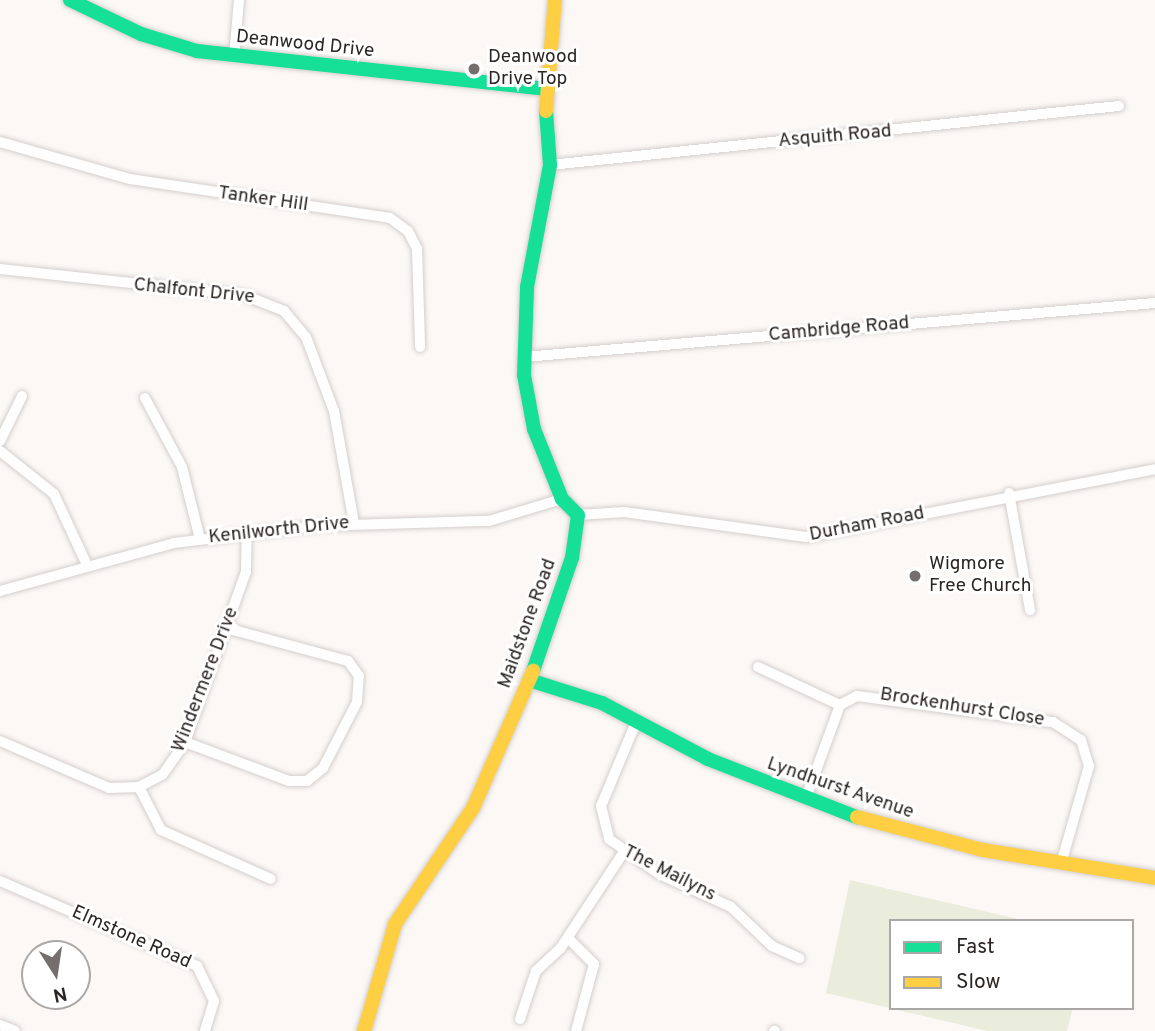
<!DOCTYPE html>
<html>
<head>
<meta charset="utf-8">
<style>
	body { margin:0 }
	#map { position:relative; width:1155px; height:1031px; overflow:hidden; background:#fcf8f6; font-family:Overpass,sans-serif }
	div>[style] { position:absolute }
	.green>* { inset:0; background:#eaeddc }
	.roads { filter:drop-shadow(0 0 2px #d4cfcc) drop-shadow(0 0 2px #d4cfcc) }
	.street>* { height:10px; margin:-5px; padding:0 5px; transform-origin:5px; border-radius:5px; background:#fffefe }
	.fast>* { height:14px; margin:-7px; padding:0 7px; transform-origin:7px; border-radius:7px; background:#16e098 }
	.slow>* { height:14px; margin:-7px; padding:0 7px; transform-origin:7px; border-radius:7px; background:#ffcf43 }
	.dots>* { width:19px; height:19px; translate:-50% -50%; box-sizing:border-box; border:4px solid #fff; border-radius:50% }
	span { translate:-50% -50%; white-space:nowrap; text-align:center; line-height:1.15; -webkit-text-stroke:6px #fff; paint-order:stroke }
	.street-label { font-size:19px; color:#2b2523 }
	.poi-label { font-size:19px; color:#2b2523 }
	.left { translate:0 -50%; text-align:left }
	.legend { position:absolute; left:889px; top:919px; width:245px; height:91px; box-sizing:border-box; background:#fff; border:2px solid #aaa8a7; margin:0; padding:9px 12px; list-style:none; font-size:21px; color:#2b2523 }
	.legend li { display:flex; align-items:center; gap:14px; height:35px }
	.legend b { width:35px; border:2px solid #aaa8a7 }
	.north { position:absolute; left:21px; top:940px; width:70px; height:70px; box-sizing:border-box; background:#fff; border:2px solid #aaa8a7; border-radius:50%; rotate:168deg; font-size:19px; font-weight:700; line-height:28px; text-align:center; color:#2b2523 }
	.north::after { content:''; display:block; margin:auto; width:24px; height:32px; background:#746f6d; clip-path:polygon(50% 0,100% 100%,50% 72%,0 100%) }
</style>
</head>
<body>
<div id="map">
	<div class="green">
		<div style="clip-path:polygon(850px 880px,1027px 921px,891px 921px,891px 1008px,1073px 1008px,1067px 1031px,987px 1031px,826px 993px)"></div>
	</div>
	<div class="roads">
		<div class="street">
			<div style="left:234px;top:57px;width:57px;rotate:-85deg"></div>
			<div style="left:0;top:142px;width:135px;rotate:15.9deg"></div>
			<div style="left:130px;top:179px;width:263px;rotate:8.5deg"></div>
			<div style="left:390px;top:218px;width:22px;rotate:36deg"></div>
			<div style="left:408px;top:231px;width:20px;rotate:63deg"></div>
			<div style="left:417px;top:249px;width:98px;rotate:88.2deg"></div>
			<div style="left:550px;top:165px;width:572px;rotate:-5.92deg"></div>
			<div style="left:0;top:269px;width:245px;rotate:6.1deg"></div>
			<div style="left:244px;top:295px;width:43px;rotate:21.8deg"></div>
			<div style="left:284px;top:311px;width:34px;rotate:50deg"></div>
			<div style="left:306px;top:337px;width:79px;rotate:69.3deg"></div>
			<div style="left:334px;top:411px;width:114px;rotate:79.9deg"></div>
			<div style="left:524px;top:357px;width:633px;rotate:-4.89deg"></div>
			<div style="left:145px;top:398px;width:78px;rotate:61.8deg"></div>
			<div style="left:182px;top:467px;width:74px;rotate:76deg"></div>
			<div style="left:0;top:441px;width:50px;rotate:-63.9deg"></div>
			<div style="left:0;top:451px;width:69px;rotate:38.5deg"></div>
			<div style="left:54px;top:494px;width:76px;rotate:65.1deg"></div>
			<div style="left:1009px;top:493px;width:119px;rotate:79.8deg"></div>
			<div style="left:578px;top:515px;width:46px;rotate:-3.7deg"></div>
			<div style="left:624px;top:512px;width:184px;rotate:7.8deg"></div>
			<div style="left:806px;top:537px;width:356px;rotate:-11deg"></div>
			<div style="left:0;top:591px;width:180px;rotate:-15.4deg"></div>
			<div style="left:174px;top:543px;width:143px;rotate:-6.8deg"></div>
			<div style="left:316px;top:526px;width:173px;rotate:-1.7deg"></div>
			<div style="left:489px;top:521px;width:76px;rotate:-16.8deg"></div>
			<div style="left:758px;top:667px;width:90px;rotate:24.9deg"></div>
			<div style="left:637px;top:720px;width:93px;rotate:112.7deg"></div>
			<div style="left:601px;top:806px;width:34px;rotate:76deg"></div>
			<div style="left:609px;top:839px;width:61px;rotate:35deg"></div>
			<div style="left:659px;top:874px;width:79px;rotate:24.6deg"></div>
			<div style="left:731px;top:907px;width:57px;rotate:43.6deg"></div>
			<div style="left:772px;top:946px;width:30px;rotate:24deg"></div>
			<div style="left:0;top:741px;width:119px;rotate:23.3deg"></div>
			<div style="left:109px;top:788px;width:30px;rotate:-2deg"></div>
			<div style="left:139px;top:787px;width:27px;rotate:-28deg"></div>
			<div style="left:163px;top:774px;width:39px;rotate:-55deg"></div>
			<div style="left:185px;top:742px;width:181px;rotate:-70.3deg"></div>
			<div style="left:246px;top:572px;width:39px;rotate:-89deg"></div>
			<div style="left:185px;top:742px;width:111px;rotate:20.6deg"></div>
			<div style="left:289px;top:781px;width:18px"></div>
			<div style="left:307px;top:781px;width:21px;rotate:-39deg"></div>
			<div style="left:323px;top:768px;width:74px;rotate:-62.7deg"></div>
			<div style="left:357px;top:702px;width:26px;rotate:-86deg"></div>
			<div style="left:359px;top:676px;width:19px;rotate:-126deg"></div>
			<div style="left:348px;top:661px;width:126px;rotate:-164.9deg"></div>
			<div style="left:139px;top:787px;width:48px;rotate:62.9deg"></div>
			<div style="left:161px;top:830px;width:120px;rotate:24deg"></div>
			<div style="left:806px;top:798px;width:99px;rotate:-69.9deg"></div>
			<div style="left:840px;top:705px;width:19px;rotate:-28deg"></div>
			<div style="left:857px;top:696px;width:198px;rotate:7.6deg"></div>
			<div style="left:1053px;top:722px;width:33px;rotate:33deg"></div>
			<div style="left:1081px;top:740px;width:27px;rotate:73deg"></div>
			<div style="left:1089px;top:766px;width:98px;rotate:106deg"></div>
			<div style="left:0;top:881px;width:215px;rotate:23.3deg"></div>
			<div style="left:197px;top:966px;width:39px;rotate:64deg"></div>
			<div style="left:214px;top:1001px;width:31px;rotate:107deg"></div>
			<div style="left:568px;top:938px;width:37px;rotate:45deg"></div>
			<div style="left:594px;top:964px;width:69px;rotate:105deg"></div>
			<div style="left:520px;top:1019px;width:51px;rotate:-71.6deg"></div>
			<div style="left:536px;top:971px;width:33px;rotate:-43deg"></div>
			<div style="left:560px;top:949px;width:115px;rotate:-56.7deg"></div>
			<div style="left:0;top:1025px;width:16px;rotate:22deg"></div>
			<div style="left:774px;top:1031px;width:1px"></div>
		</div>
		<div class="fast">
			<div style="left:70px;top:0;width:79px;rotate:25.6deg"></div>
			<div style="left:141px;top:34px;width:59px;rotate:16.9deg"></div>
			<div style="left:197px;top:51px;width:350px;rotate:6.2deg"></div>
			<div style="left:533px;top:671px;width:120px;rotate:-71deg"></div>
			<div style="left:572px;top:558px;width:43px;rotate:-82.1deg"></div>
			<div style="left:578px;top:515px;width:23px;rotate:-135deg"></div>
			<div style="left:562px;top:499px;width:75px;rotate:-111.8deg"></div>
			<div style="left:534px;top:429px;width:55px;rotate:-100.5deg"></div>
			<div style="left:524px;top:375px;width:88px;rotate:-88deg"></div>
			<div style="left:527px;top:287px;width:124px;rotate:-79.3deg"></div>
			<div style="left:550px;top:165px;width:54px;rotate:-94.2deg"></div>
			<div style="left:529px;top:680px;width:77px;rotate:17.5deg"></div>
			<div style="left:602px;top:703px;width:120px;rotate:27.8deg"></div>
			<div style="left:708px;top:759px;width:160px;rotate:21.3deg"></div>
		</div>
		<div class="slow">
			<div style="left:546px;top:111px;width:111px;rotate:-85.4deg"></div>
			<div style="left:857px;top:817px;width:130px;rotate:14.7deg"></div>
			<div style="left:983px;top:850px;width:174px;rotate:9.2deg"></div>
			<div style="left:364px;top:1031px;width:111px;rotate:-73.8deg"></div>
			<div style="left:395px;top:924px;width:140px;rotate:-56.1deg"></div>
			<div style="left:473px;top:808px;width:150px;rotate:-66.3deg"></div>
		</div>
	</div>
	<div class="dots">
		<div style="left:474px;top:69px;background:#746f6d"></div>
		<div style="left:915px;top:576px;background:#746f6d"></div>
	</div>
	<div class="street-label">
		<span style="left:305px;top:45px;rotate:6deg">Deanwood Drive</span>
		<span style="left:835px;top:137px;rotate:-5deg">Asquith Road</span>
		<span style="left:263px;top:200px;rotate:8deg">Tanker Hill</span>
		<span style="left:194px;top:292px;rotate:6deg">Chalfont Drive</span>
		<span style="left:839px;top:330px;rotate:-5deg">Cambridge Road</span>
		<span style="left:867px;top:525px;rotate:-11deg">Durham Road</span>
		<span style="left:279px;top:531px;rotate:-6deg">Kenilworth Drive</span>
		<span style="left:528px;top:624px;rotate:-70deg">Maidstone Road</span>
		<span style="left:206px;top:680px;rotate:-69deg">Windermere Drive</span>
		<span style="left:962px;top:708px;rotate:9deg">Brockenhurst Close</span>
		<span style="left:840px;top:789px;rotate:19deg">Lyndhurst Avenue</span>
		<span style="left:669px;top:874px;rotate:27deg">The Mailyns</span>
		<span style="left:131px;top:938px;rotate:24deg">Elmstone Road</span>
	</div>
	<div class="poi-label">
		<span class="left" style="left:488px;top:69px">Deanwood<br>Drive Top</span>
		<span class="left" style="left:929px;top:576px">Wigmore<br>Free Church</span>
	</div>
	<ul class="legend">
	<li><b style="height:9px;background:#16e098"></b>Fast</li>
	<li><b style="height:9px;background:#ffcf43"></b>Slow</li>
	</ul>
	<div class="north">N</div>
</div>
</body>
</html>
